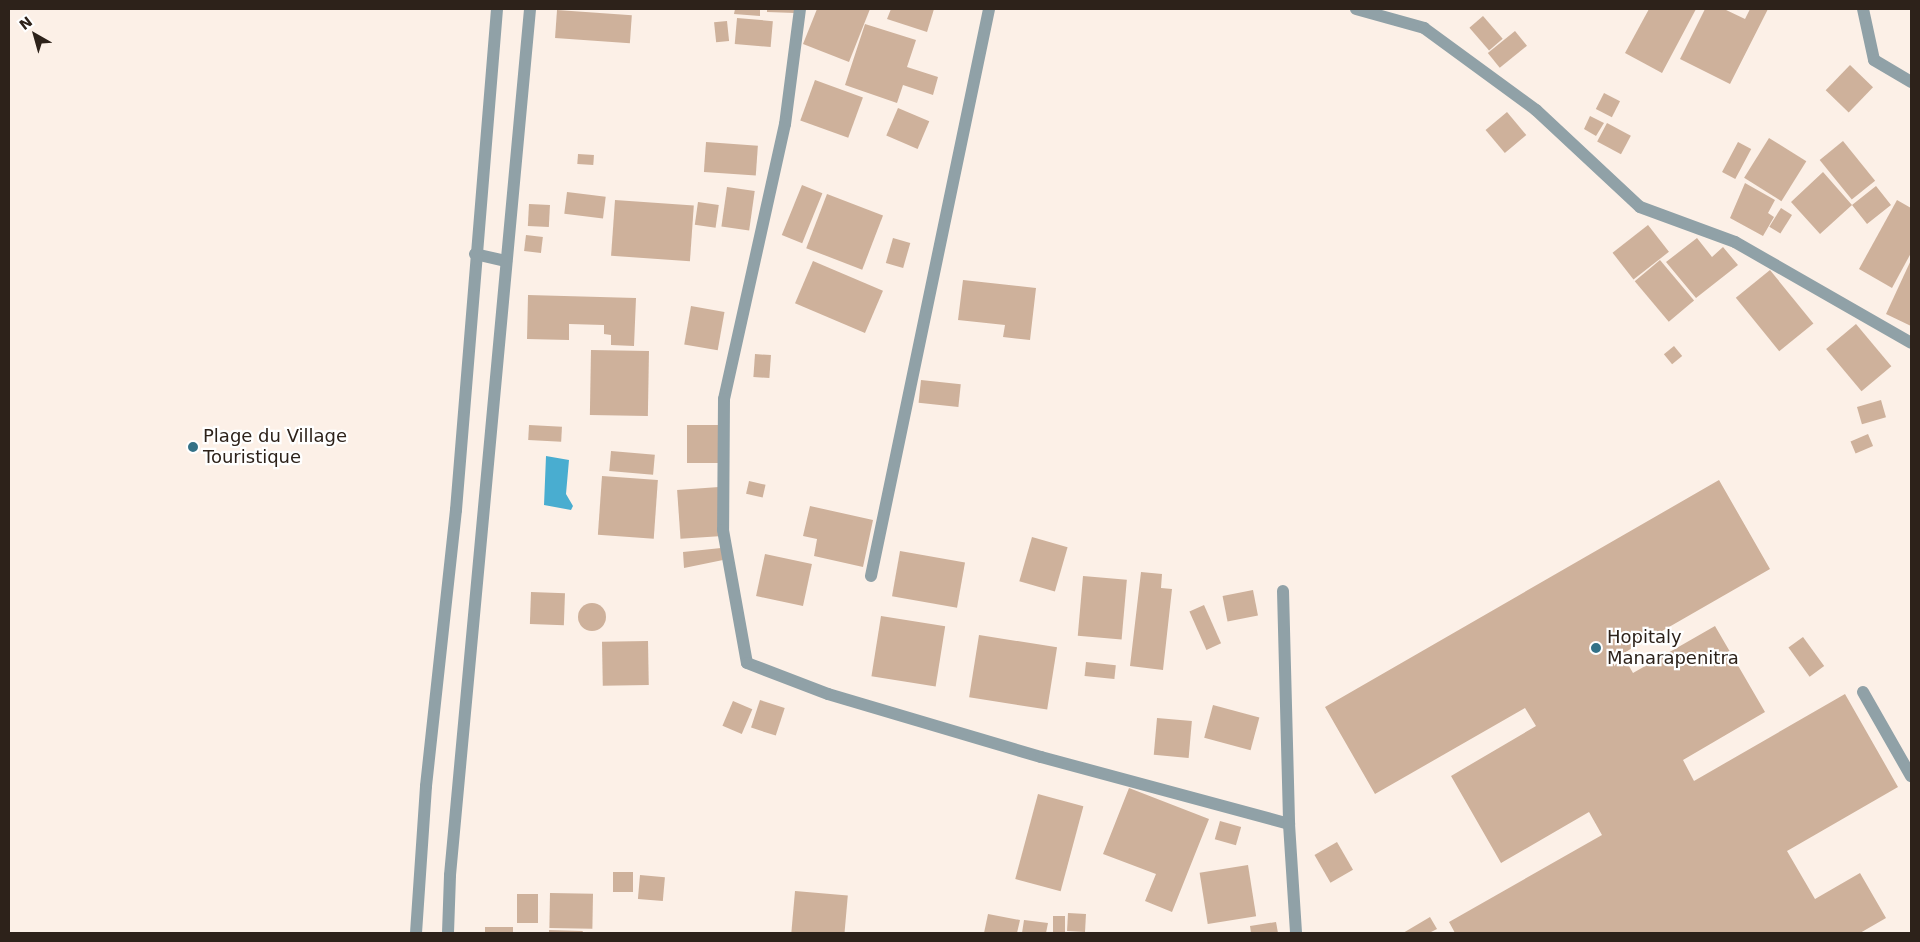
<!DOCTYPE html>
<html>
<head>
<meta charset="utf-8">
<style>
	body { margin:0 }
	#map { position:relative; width:1920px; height:942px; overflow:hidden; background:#fcf0e7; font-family:"DejaVu Sans",sans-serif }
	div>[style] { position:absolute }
	.water>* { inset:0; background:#49add0 }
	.building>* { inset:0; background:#ceb19b; transform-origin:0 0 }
	.round { border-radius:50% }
	.service>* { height:12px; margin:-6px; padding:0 6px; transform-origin:6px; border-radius:6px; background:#90a1a7 }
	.minor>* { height:12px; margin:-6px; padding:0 6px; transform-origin:6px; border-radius:6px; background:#90a1a7 }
	.dots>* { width:14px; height:14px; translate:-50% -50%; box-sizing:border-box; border:2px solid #fff; border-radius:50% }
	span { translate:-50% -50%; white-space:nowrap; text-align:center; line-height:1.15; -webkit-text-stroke:4.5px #fff; paint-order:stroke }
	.poi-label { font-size:18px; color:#2d221a }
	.left { translate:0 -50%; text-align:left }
	.frame { position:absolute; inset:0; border:10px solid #2d221a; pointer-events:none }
	.north { position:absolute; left:10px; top:10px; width:50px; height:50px; -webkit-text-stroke:4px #fff; paint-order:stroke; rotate:322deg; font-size:14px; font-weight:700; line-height:20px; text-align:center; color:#2d221a }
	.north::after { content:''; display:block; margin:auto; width:18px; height:22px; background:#2d221a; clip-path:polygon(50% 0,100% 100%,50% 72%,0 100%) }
</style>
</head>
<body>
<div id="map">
	<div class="water">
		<div style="clip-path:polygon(546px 456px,569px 460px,566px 494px,573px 506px,571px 510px,544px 505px)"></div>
	</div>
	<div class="building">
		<div style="clip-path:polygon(735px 9px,760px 9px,760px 16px,734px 14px)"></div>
		<div style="clip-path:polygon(767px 9px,795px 9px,795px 13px,767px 12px)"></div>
		<div style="clip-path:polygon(817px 9px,870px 9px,849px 62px,803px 44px)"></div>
		<div style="clip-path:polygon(891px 9px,934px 9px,927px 32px,887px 19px)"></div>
		<div style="clip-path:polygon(1649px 9px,1696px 9px,1662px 73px,1625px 53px)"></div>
		<div style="clip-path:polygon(1705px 9px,1724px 9px,1745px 19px,1750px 9px,1768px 9px,1730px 84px,1680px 59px)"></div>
		<div style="left:557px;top:10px;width:75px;height:28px;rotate:4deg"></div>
		<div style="left:1483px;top:16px;width:30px;height:18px;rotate:49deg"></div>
		<div style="left:737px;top:18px;width:36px;height:26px;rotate:5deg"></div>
		<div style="left:727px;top:21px;width:20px;height:13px;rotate:84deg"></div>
		<div style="clip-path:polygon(865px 24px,916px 40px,907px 67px,938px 77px,933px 95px,903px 85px,897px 103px,845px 85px)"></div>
		<div style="left:1515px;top:31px;width:19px;height:35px;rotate:51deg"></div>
		<div style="left:1850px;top:65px;width:32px;height:35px;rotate:44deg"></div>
		<div style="left:815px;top:80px;width:51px;height:43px;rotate:20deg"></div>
		<div style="left:1604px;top:93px;width:18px;height:18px;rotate:27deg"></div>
		<div style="left:898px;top:108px;width:34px;height:30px;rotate:23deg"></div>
		<div style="left:1507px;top:112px;width:30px;height:28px;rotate:50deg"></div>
		<div style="clip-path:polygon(1590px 116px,1604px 123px,1596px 136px,1584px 129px)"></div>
		<div style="left:1607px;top:123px;width:27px;height:21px;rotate:28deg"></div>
		<div style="left:1769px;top:138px;width:44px;height:47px;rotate:32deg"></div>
		<div style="left:1843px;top:141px;width:51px;height:30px;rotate:51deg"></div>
		<div style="left:706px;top:142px;width:52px;height:30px;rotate:4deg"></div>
		<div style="left:1738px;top:142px;width:15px;height:34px;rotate:28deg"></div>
		<div style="left:578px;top:154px;width:16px;height:10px;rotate:4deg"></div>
		<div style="clip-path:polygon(1823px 172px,1852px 205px,1876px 186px,1891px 205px,1867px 224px,1852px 205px,1820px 234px,1791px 202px)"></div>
		<div style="clip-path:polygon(1745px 183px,1775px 200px,1768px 213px,1774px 217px,1763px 236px,1730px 218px)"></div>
		<div style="left:802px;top:185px;width:22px;height:54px;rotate:22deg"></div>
		<div style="left:727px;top:187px;width:28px;height:40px;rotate:8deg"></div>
		<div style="left:567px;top:192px;width:39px;height:22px;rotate:7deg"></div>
		<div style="left:827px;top:194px;width:60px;height:58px;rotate:21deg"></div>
		<div style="left:615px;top:200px;width:79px;height:56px;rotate:4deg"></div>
		<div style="clip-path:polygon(1897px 200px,1911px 208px,1911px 253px,1892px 288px,1859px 269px)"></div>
		<div style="left:698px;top:202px;width:21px;height:23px;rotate:8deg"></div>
		<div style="left:529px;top:204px;width:21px;height:22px;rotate:3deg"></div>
		<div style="left:1781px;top:208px;width:13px;height:22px;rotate:32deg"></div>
		<div style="left:1648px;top:225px;width:34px;height:45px;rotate:52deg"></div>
		<div style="left:526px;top:235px;width:17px;height:16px;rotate:7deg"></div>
		<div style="left:893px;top:238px;width:18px;height:26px;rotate:16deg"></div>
		<div style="clip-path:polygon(1697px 238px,1712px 257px,1723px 247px,1738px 265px,1696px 298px,1666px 262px)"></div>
		<div style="left:1660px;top:260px;width:53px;height:33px;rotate:50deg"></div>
		<div style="clip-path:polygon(1911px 260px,1911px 326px,1886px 314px)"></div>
		<div style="left:813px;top:261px;width:76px;height:46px;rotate:23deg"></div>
		<div style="left:1770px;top:270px;width:69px;height:44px;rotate:51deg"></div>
		<div style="clip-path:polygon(963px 280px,1036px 288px,1030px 340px,1003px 337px,1005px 325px,958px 320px)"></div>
		<div style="clip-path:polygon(528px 295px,636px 298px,634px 346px,611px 345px,611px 335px,604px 334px,604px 325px,569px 324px,569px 340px,527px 339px)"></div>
		<div style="left:691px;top:306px;width:34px;height:39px;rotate:10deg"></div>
		<div style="left:1856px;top:324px;width:55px;height:39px;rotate:50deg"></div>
		<div style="left:1674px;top:346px;width:13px;height:13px;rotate:51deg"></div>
		<div style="left:591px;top:350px;width:58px;height:65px;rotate:1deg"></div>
		<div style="left:755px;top:354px;width:16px;height:23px;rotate:4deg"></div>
		<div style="left:921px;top:380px;width:40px;height:23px;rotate:6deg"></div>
		<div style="left:1881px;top:400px;width:18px;height:25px;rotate:74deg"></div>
		<div style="left:529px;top:425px;width:33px;height:15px;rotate:3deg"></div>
		<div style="left:687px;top:425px;width:33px;height:38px"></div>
		<div style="left:1868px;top:434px;width:13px;height:19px;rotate:67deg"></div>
		<div style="left:611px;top:451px;width:44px;height:20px;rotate:5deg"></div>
		<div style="left:602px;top:476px;width:56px;height:59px;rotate:4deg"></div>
		<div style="clip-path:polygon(1719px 480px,1770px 569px,1622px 654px,1633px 673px,1715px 626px,1765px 712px,1683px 760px,1694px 781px,1845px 694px,1898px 787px,1787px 851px,1815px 899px,1860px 873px,1886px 918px,1860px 933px,1455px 933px,1449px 922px,1602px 835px,1589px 812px,1501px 863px,1451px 776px,1536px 726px,1525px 708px,1375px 794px,1325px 707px)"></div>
		<div style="left:749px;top:481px;width:17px;height:13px;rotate:13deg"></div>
		<div style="left:719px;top:487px;width:49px;height:42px;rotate:86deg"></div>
		<div style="clip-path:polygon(810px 506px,873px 520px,863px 567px,814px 556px,817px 539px,803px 536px)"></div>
		<div style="left:1032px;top:537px;width:37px;height:46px;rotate:16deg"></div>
		<div style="clip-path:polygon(721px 548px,723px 560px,684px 568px,683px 552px)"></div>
		<div style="left:900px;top:551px;width:66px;height:46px;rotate:10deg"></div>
		<div style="left:765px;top:554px;width:48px;height:43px;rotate:12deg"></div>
		<div style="clip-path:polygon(1141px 572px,1162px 574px,1161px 588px,1172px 589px,1163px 670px,1130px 666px)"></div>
		<div style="left:1083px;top:576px;width:44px;height:60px;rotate:5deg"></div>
		<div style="left:1253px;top:590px;width:26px;height:31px;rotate:79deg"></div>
		<div style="left:531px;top:592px;width:34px;height:32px;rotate:2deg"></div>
		<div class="round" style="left:578px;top:603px;width:28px;height:28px"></div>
		<div style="left:1204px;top:605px;width:42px;height:16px;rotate:66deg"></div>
		<div style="left:881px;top:616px;width:65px;height:61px;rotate:9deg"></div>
		<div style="left:979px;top:635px;width:79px;height:63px;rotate:9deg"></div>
		<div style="left:1803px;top:637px;width:36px;height:18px;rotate:54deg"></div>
		<div style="left:648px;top:641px;width:44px;height:46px;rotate:89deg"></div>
		<div style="left:1086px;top:662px;width:30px;height:14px;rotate:6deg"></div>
		<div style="left:760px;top:700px;width:26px;height:29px;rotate:18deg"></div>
		<div style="left:733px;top:701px;width:21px;height:27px;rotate:23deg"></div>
		<div style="left:1213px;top:705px;width:48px;height:34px;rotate:15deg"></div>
		<div style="left:1157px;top:718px;width:35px;height:37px;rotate:5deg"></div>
		<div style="clip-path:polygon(1129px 788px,1209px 819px,1172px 912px,1145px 901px,1156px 874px,1103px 854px)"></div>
		<div style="left:1038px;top:794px;width:47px;height:88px;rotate:15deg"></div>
		<div style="left:1220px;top:821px;width:22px;height:19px;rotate:16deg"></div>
		<div style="left:1337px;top:842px;width:32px;height:26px;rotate:60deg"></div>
		<div style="left:1248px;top:865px;width:52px;height:49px;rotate:81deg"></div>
		<div style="left:613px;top:872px;width:20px;height:20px"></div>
		<div style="left:640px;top:875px;width:25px;height:24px;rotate:5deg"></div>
		<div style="left:795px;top:891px;width:53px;height:42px;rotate:5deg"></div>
		<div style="left:550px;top:893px;width:43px;height:35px;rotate:1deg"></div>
		<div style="left:517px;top:894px;width:21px;height:29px"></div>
		<div style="left:1068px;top:913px;width:18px;height:18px;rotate:3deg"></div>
		<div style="clip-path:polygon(988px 914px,1020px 920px,1017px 933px,984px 933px)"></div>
		<div style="left:1053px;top:916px;width:12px;height:17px"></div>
		<div style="clip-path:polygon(1430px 917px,1437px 929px,1429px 933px,1403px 933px)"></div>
		<div style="clip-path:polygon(1024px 920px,1048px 923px,1046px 933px,1022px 933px)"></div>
		<div style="clip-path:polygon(1276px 922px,1278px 933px,1251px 933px,1250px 926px)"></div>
		<div style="left:485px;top:927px;width:28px;height:6px"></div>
		<div style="clip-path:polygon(549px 930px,583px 931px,582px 933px,549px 933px)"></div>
	</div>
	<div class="service">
		<div style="left:475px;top:254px;width:32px;rotate:13deg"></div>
		<div style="left:1863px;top:692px;width:97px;rotate:60.3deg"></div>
	</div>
	<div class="minor">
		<div style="left:800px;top:9px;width:116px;rotate:97.4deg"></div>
		<div style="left:785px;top:124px;width:282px;rotate:102.5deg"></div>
		<div style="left:724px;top:399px;width:131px;rotate:90.4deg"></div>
		<div style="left:723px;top:530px;width:135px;rotate:79.8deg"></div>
		<div style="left:747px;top:663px;width:87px;rotate:20.9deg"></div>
		<div style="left:828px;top:694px;width:222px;rotate:16.5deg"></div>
		<div style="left:1041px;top:757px;width:257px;rotate:15.1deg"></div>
		<div style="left:1356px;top:9px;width:71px;rotate:15.6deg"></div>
		<div style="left:1424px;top:28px;width:139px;rotate:36.2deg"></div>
		<div style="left:1536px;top:110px;width:142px;rotate:43deg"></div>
		<div style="left:1640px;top:207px;width:101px;rotate:20.2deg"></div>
		<div style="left:1735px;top:242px;width:203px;rotate:29.8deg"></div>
		<div style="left:1863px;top:9px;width:52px;rotate:77.8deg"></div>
		<div style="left:1874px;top:60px;width:43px;rotate:30.7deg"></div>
		<div style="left:871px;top:576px;width:579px;rotate:-78.24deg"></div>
		<div style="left:1283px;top:591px;width:233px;rotate:88.5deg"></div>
		<div style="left:1289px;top:824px;width:109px;rotate:86.3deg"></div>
		<div style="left:416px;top:933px;width:147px;rotate:-86.1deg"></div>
		<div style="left:426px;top:786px;width:278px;rotate:-83.8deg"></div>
		<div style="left:456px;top:510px;width:503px;rotate:-85.32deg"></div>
		<div style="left:448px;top:933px;width:58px;rotate:-88deg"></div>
		<div style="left:450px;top:875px;width:870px;rotate:-84.72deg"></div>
	</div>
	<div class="dots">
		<div style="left:193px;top:447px;background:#337187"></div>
		<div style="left:1596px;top:648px;background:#337187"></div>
	</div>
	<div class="poi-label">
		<span class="left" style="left:203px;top:447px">Plage du Village<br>Touristique</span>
		<span class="left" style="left:1607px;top:648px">Hopitaly<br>Manarapenitra</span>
	</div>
	<div class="frame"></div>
	<div class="north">N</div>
</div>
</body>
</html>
